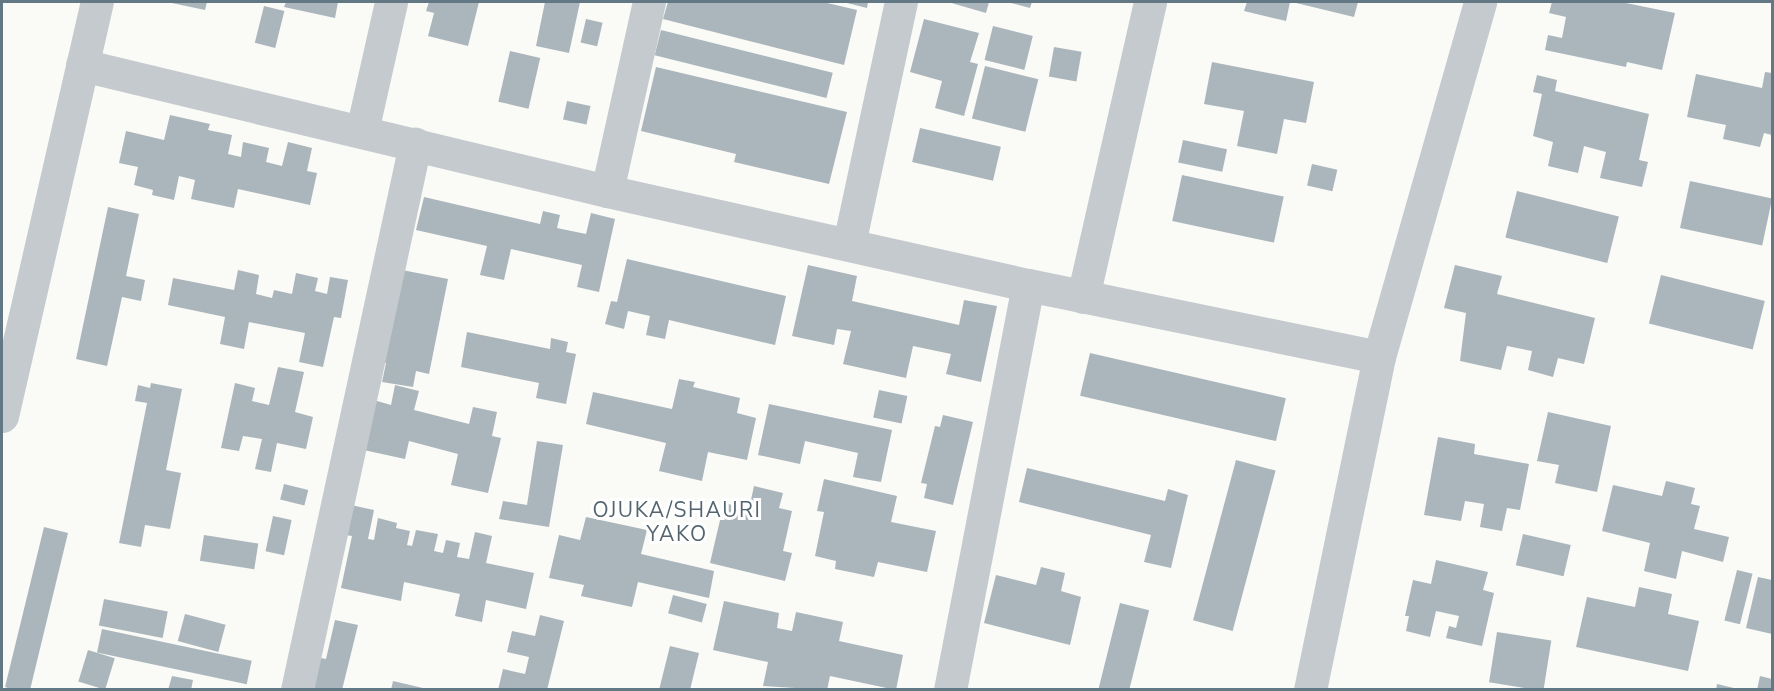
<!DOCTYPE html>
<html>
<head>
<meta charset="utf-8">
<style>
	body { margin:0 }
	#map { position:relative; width:1774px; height:691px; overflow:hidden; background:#fafaf7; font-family:"Nunito Sans",sans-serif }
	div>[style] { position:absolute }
	.building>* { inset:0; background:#abb6bc; transform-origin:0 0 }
	.street>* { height:33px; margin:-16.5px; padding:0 16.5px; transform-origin:16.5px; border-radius:16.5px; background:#c4cacd }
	span { translate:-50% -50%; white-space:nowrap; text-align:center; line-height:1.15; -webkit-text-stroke:6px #fff; paint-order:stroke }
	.quarter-label { font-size:21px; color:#54656f; letter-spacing:1.5px }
	.frame { position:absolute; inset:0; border:3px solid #627885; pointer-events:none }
</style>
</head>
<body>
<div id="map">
	<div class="building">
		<div style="clip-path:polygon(167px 2px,207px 2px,205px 10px)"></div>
		<div style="clip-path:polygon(286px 2px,338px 2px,335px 18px,284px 7px)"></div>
		<div style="clip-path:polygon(429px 2px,479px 2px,468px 46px,428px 36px,434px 13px,426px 11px)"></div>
		<div style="clip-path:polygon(545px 2px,580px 2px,569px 53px,536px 46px)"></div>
		<div style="clip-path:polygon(668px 2px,823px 2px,857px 10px,844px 65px,663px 19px)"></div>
		<div style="clip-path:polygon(843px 2px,868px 2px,867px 8px)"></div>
		<div style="clip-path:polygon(948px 2px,989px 2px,986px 13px)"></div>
		<div style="clip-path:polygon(1007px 2px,1032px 2px,1030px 8px)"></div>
		<div style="clip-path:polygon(1247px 2px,1290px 2px,1286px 21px,1244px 11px)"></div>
		<div style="clip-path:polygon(1292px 2px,1358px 2px,1354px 17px)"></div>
		<div style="clip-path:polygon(1552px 2px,1621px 2px,1675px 13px,1662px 70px,1627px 62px,1626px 67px,1545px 50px,1548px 35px,1562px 38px,1566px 17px,1549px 13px)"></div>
		<div style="left:264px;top:6px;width:21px;height:38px;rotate:14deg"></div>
		<div style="left:586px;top:19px;width:17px;height:24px;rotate:13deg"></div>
		<div style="clip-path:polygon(924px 19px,979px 33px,970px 62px,978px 64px,964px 116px,935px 108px,942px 81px,910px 72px)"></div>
		<div style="left:993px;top:26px;width:41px;height:35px;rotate:14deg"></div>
		<div style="left:661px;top:30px;width:177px;height:26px;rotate:14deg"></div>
		<div style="left:1054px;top:47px;width:28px;height:30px;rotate:10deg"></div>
		<div style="left:510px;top:51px;width:31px;height:52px;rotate:13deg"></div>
		<div style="clip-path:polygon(1212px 62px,1314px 82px,1306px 123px,1284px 119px,1277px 154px,1237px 146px,1244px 111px,1204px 104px)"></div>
		<div style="left:985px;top:66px;width:55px;height:54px;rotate:14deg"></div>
		<div style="clip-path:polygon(656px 67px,847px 112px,829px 184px,734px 162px,736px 154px,641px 131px)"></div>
		<div style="clip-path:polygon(1765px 72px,1772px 73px,1772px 135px,1764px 133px,1760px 147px,1723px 139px,1726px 125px,1687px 117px,1696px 74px,1762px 88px)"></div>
		<div style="clip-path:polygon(1537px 75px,1557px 80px,1555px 91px,1649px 114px,1639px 160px,1648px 162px,1642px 187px,1600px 178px,1606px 152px,1584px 146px,1578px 173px,1548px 166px,1553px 142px,1533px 136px,1542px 94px,1533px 92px)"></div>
		<div style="left:567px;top:101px;width:24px;height:19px;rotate:12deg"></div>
		<div style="clip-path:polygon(170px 115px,210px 124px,208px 130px,232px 135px,228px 154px,241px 157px,243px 142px,269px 148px,266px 162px,282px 166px,288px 142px,312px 148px,307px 171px,317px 173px,310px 205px,238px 189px,234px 208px,191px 199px,195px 180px,179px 176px,174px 200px,152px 195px,153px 190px,134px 185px,138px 167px,119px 163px,126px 131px,164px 140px)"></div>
		<div style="left:920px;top:128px;width:83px;height:35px;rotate:13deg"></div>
		<div style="left:1183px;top:140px;width:45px;height:23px;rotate:12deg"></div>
		<div style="left:1312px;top:164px;width:26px;height:22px;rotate:13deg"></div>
		<div style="left:1182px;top:175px;width:104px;height:47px;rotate:12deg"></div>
		<div style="left:1690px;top:181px;width:84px;height:48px;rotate:12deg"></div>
		<div style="left:1517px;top:191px;width:105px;height:48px;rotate:14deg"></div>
		<div style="clip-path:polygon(424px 197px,540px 224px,543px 211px,560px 215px,557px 228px,586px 234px,591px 213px,615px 219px,599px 292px,577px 287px,582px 265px,511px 249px,504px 280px,480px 275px,487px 246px,416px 230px)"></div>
		<div style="clip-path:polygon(108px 207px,139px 214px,126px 276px,145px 280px,141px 301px,122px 297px,107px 366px,76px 359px)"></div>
		<div style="clip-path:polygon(627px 259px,786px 296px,775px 345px,669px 320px,665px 339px,646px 335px,650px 316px,628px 311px,624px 329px,605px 324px,611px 301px,617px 302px)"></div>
		<div style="clip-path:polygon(808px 265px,857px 276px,852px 301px,959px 325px,964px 300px,997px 306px,981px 382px,946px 374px,951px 354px,913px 346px,906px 378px,843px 364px,851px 331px,837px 329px,834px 345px,792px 336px)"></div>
		<div style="clip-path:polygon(1455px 265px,1502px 276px,1497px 294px,1595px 318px,1584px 364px,1558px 358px,1553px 377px,1528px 370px,1532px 351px,1507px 346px,1501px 370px,1460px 361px,1466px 313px,1444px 308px)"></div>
		<div style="clip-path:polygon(397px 269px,448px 279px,429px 374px,416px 371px,413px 387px,382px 382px,386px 363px,379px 361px)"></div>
		<div style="clip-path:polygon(238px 270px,259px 275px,256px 294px,272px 298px,274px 290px,292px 294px,296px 273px,318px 278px,315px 291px,327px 294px,330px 277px,348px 280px,341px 318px,334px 317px,323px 367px,299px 362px,305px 333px,249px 322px,244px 349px,220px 344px,225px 317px,168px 305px,173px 278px,234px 290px)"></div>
		<div style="left:1661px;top:275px;width:107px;height:50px;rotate:14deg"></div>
		<div style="clip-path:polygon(467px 332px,550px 349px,551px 338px,568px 342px,566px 352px,576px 354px,566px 404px,536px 398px,539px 383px,461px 367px)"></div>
		<div style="left:1090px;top:353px;width:201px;height:44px;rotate:13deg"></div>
		<div style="clip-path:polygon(278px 367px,304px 372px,295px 412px,313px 417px,306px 449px,277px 443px,271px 472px,255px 469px,262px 439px,243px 436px,239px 451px,221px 448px,235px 383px,255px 388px,252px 401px,269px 405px)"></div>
		<div style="clip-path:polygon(679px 379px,695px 382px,693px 387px,740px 398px,737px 413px,756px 418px,747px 460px,708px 452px,702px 481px,659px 471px,666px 443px,586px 424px,593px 392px,672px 409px)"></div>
		<div style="clip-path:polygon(151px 383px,182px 389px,166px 470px,181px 473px,170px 529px,145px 525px,141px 547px,119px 543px,147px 403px,135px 401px,138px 385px,150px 388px)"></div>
		<div style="clip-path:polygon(395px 385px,419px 391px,414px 410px,469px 424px,473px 407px,497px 412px,492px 436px,501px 438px,488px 493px,451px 485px,458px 454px,409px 441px,405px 459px,359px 449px,370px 399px,391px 405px)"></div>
		<div style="left:879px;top:390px;width:29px;height:28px;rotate:12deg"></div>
		<div style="clip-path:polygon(769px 404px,892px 430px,881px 482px,853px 477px,858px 453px,805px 441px,800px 464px,758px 455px)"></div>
		<div style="clip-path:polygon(1548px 412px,1611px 426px,1597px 492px,1555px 483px,1559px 465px,1537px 461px)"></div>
		<div style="clip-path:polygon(943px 415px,973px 422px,953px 505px,924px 498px,927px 484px,921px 483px,935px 426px,940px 427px)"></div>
		<div style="clip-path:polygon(1438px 437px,1475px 444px,1474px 454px,1529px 464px,1520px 510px,1507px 508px,1502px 531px,1480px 527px,1484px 504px,1465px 501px,1461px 521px,1424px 515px)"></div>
		<div style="clip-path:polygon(537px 441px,563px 445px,549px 527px,499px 519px,503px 501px,527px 505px)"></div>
		<div style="left:1236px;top:460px;width:41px;height:166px;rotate:15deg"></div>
		<div style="clip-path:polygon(1027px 468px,1165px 501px,1168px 489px,1188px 495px,1171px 568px,1144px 562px,1151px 535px,1019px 502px)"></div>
		<div style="clip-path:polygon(824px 479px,897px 496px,891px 522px,936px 531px,927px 572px,878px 562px,874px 577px,835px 569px,836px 561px,815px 556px,824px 512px,817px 511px)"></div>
		<div style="clip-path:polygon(1666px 481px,1695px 488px,1691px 504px,1700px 506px,1694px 529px,1729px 537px,1723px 562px,1682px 551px,1676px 579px,1644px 571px,1650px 543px,1602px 531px,1613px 485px,1662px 496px)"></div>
		<div style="left:284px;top:484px;width:25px;height:16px;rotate:14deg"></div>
		<div style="clip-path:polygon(754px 486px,783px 493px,779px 508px,792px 511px,783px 551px,792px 553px,785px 581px,710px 563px,724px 503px,749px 509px)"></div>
		<div style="clip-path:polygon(346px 504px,374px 510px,368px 539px,374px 540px,378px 518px,397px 523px,396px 528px,410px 531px,407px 545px,412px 546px,416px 530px,438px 534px,434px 551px,443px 553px,446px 540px,460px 543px,457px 557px,469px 559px,475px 532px,492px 536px,486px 563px,534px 573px,526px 609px,486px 600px,482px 622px,455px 616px,460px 594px,404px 582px,401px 601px,341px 588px,352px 536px,339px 534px)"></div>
		<div style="left:273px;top:516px;width:19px;height:36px;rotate:12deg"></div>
		<div style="clip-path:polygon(586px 517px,647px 530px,641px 554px,714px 571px,709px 598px,638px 582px,632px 607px,581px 596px,584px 585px,549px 578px,559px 535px,580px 540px)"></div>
		<div style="clip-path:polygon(44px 527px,68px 533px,30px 690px,13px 690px,5px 687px)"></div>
		<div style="left:1523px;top:534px;width:49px;height:32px;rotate:13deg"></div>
		<div style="left:204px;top:535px;width:55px;height:26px;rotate:9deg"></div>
		<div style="clip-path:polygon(1436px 560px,1488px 572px,1483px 590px,1494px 593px,1482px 646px,1446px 638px,1449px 626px,1456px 628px,1459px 616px,1436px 611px,1430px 637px,1406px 631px,1409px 616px,1405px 616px,1413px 580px,1431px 584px)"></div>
		<div style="clip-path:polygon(1041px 567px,1065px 573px,1061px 591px,1081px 597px,1070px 645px,984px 623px,996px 575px,1036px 585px)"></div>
		<div style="left:1737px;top:570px;width:16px;height:52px;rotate:14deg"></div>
		<div style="clip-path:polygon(1758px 577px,1772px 580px,1772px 634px,1746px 628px)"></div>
		<div style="clip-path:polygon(1639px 587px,1672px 594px,1668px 614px,1699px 621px,1688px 671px,1576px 647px,1587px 597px,1635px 607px)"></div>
		<div style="left:673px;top:595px;width:35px;height:19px;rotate:15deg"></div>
		<div style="left:104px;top:599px;width:65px;height:27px;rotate:11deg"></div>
		<div style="clip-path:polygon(724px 601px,779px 613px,777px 628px,792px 631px,796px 612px,843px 622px,839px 641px,903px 655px,896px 690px,830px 676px,827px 690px,763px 686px,768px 662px,713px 650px)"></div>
		<div style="left:1120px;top:603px;width:30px;height:89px;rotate:14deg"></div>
		<div style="left:185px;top:614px;width:42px;height:28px;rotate:15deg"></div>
		<div style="clip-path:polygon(540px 615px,564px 621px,547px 690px,498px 690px,503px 669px,525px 674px,529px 657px,507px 652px,512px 631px,535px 636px)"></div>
		<div style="clip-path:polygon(335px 620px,358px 625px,342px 690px,302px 690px,310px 656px,326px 659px)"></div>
		<div style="left:102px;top:629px;width:153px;height:24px;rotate:12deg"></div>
		<div style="left:1497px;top:632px;width:55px;height:51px;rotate:9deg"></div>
		<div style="clip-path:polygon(670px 646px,699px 653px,690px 690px,659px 690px)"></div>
		<div style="left:88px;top:650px;width:28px;height:33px;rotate:17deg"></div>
		<div style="clip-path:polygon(172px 676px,193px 680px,191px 690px,168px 690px)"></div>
		<div style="clip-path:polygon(1760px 676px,1772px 679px,1772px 690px,1757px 690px)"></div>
		<div style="clip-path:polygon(393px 681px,427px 689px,427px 690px,391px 690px)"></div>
		<div style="clip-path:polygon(1717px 684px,1738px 689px,1738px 690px,1716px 690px)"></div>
	</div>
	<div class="street">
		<div style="left:82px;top:65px;width:540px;rotate:13.5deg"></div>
		<div style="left:607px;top:191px;width:431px;rotate:12.6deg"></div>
		<div style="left:1028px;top:285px;width:358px;rotate:11.6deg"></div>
		<div style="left:362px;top:131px;width:132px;rotate:-77.3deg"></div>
		<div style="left:607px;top:191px;width:194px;rotate:-77.5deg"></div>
		<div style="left:849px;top:244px;width:248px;rotate:-77.9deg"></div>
		<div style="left:1083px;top:297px;width:303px;rotate:-77.2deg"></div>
		<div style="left:2px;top:416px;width:425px;rotate:-77.1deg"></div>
		<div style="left:297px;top:690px;width:559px;rotate:-77.8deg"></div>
		<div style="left:950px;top:690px;width:412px;rotate:-79.1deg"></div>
		<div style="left:1310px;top:690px;width:340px;rotate:-78.3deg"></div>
		<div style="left:1379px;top:357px;width:369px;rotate:-74.1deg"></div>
	</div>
	<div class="quarter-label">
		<span style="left:677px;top:522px">OJUKA/SHAURI<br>YAKO</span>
	</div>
	<div class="frame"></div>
</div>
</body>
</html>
